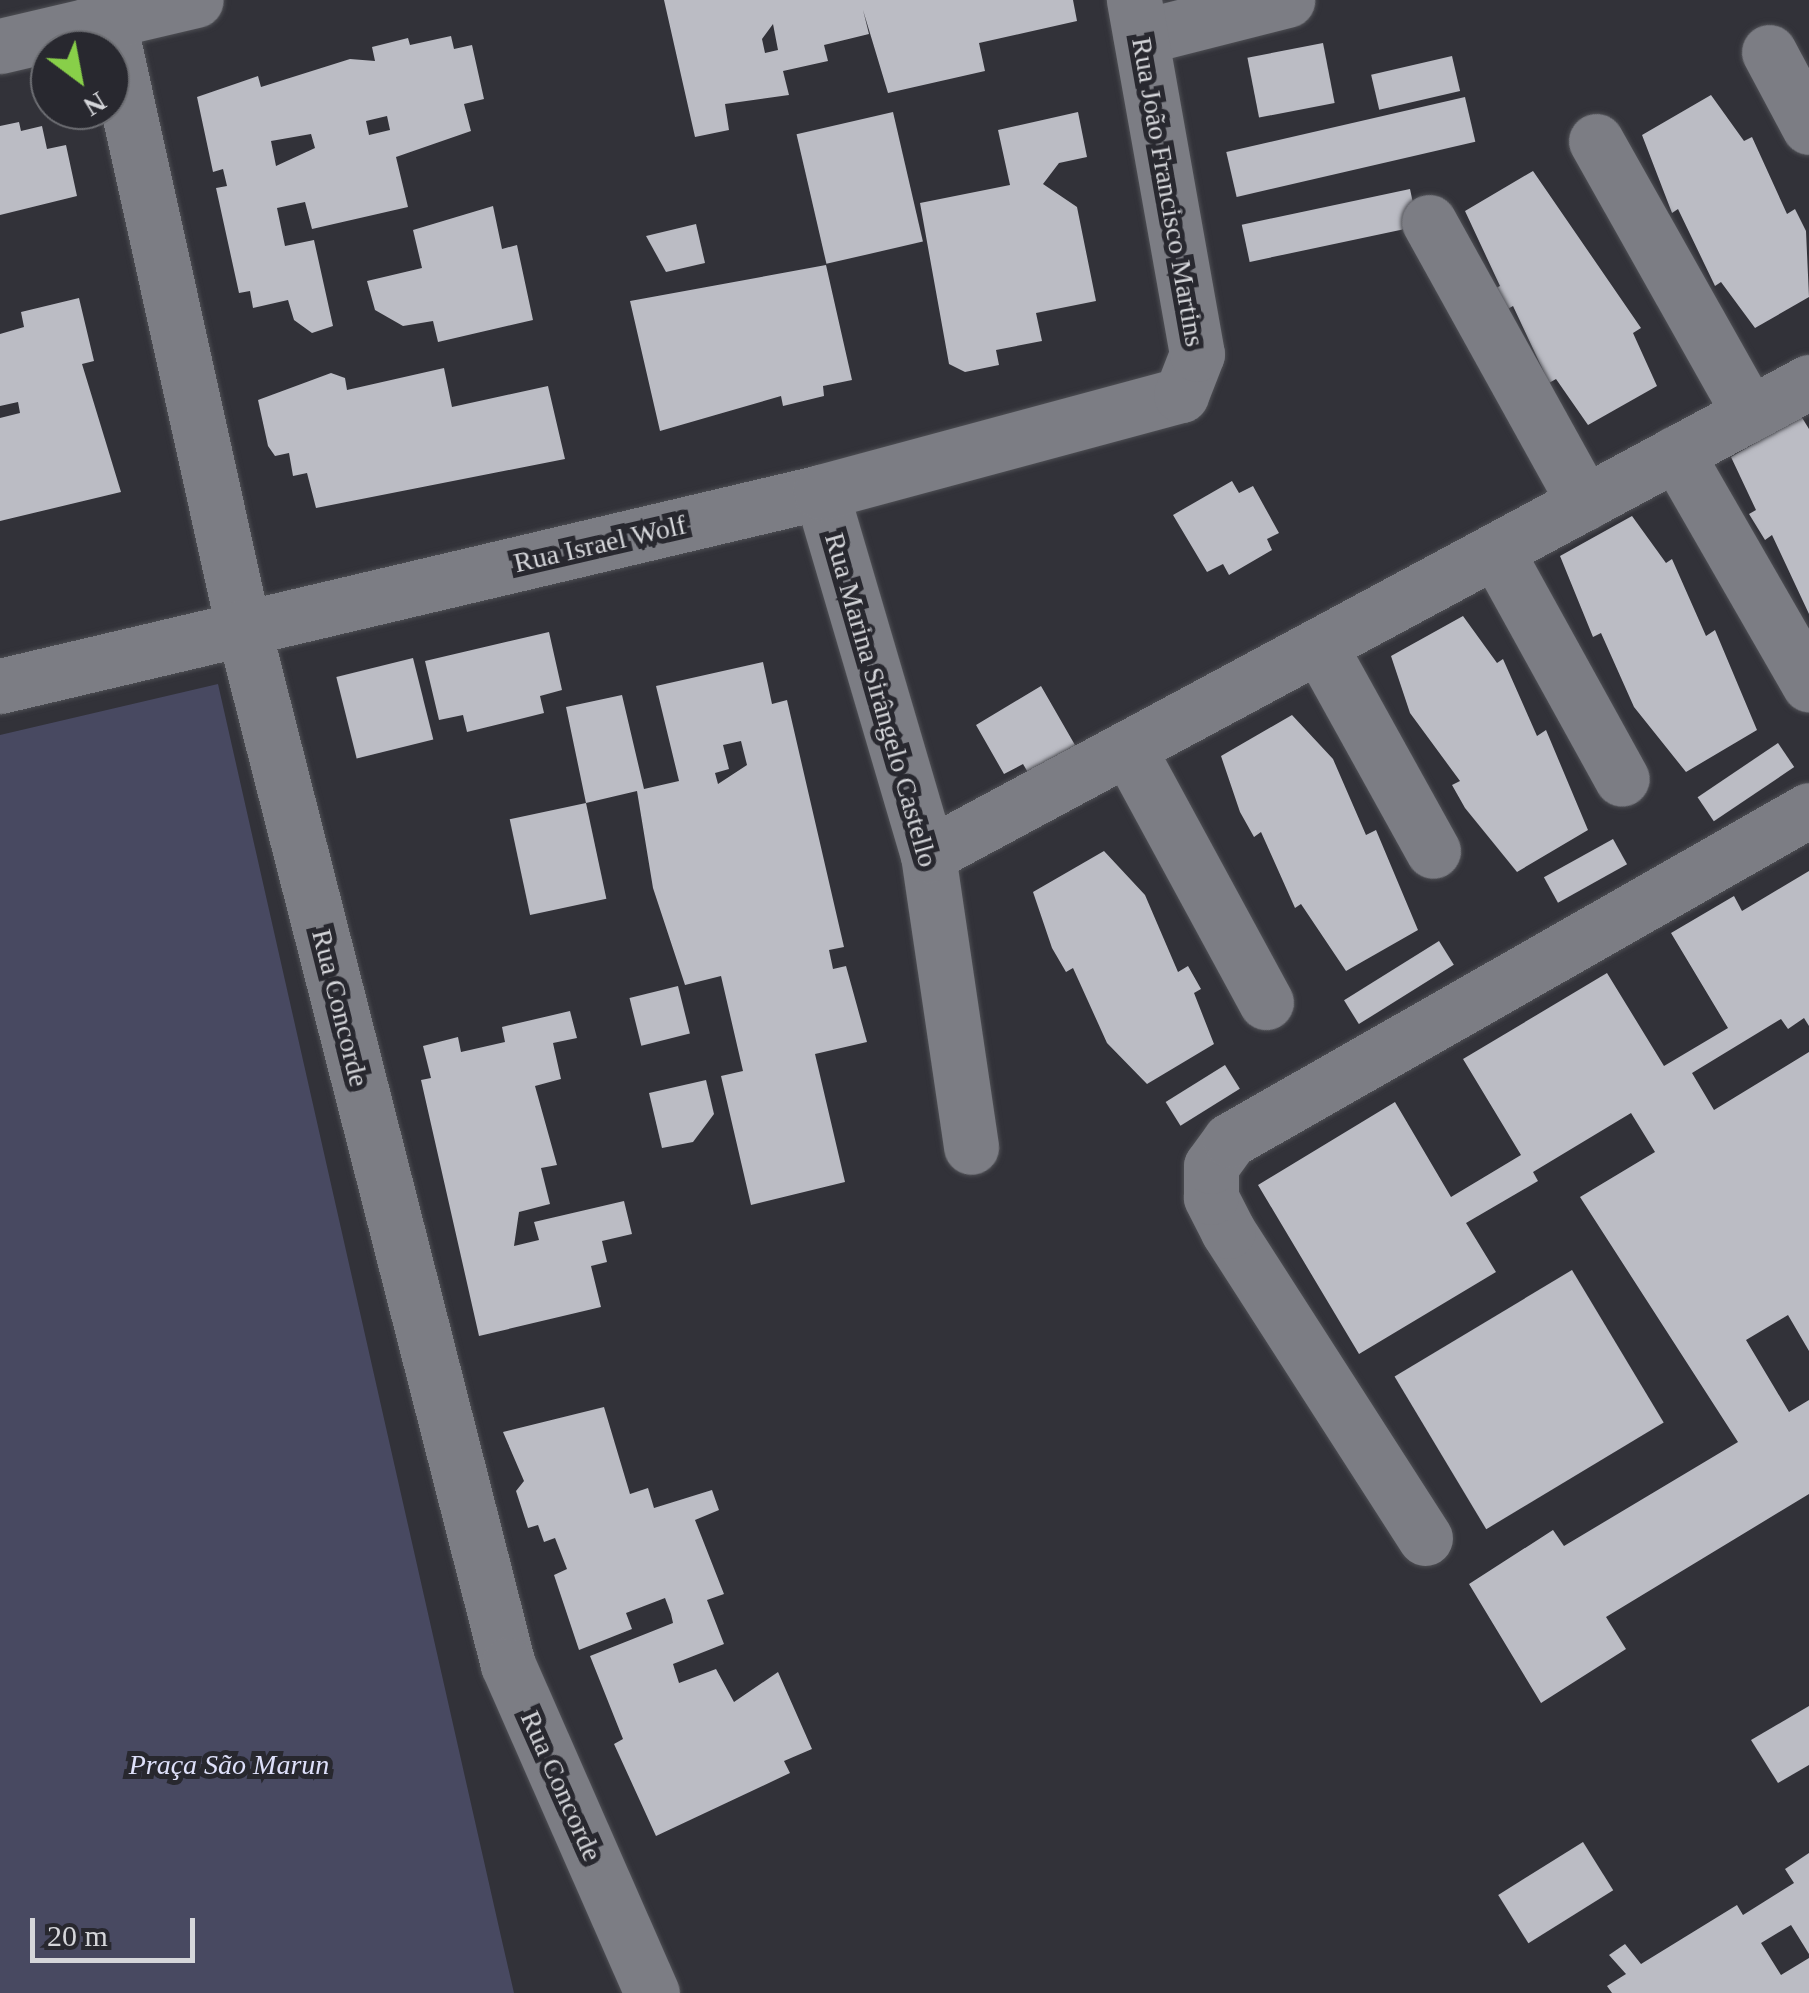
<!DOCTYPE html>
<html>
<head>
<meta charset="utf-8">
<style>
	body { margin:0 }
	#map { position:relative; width:1809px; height:1993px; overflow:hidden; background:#323239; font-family:"Times New Roman",serif }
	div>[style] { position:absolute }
	.green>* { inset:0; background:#484961 }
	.building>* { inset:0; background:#bbbcc4; transform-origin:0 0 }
	.roads { filter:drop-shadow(0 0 2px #4e4f54) drop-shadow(0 0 2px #4e4f54) }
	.minor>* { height:55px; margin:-27.5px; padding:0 27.5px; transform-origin:27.5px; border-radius:27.5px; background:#7c7d84 }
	span { translate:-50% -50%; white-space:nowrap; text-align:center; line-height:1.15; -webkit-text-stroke:10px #28282f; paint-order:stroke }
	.street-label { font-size:28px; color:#d5d6da }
	.park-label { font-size:28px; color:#dee0fa; font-style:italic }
	.north { position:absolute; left:30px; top:30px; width:100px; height:100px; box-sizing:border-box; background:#28282f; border:2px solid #6d6e73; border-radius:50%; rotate:148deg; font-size:28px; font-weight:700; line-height:40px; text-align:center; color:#d5d6da }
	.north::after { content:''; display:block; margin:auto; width:35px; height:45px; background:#88cf49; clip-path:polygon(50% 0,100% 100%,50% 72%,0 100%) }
	.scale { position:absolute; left:30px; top:1918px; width:165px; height:45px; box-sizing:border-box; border:5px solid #d5d6da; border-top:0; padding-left:12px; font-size:30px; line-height:35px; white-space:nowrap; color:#d5d6da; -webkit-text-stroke:8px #28282f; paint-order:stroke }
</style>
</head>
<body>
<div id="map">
	<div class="green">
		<div style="clip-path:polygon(218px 684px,502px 1941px,514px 1993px,0 1993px,0 735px)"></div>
	</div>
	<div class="building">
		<div style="clip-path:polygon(evenodd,664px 0,1073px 0,1077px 21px,979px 43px,985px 71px,888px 93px,863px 10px,869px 34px,824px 45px,828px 61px,783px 71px,789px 95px,725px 104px,729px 130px,695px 137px,664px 0,773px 24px,778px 50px,765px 53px,762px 39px,773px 24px)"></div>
		<div style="clip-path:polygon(evenodd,451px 36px,454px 49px,472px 45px,484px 99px,464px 104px,471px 131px,396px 157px,408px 207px,312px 229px,305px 202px,277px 208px,285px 246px,314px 240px,333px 326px,312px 333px,294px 320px,288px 300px,253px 308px,250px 291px,239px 293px,216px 188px,227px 186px,223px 169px,213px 172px,197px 97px,258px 76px,261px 87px,350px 59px,375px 61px,372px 47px,408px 38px,410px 45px,451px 36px,387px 116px,390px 130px,369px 135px,366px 121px,387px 116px,451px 36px,311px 134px,315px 148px,276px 166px,271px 141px,311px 134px)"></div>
		<div style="left:1323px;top:43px;width:61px;height:77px;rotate:79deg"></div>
		<div style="left:1452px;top:56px;width:36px;height:83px;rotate:77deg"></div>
		<div style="clip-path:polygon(1711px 95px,1744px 141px,1752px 137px,1787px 214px,1795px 209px,1806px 231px,1809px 297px,1755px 328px,1721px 282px,1715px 286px,1678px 209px,1672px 213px,1642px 135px)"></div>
		<div style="left:1465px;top:97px;width:46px;height:245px;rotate:77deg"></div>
		<div style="left:893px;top:112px;width:133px;height:99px;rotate:77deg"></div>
		<div style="clip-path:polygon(1078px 112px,1087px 157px,1059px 163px,1043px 184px,1077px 207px,1096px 301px,1036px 313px,1042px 341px,996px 350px,999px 365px,965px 372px,949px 364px,920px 203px,1010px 185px,998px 130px)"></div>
		<div style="clip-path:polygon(19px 122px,21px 131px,42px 126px,47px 149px,66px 145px,77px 196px,0 215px,0 126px)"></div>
		<div style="clip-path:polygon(1533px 171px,1641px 328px,1633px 333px,1657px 386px,1588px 425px,1556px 379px,1549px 383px,1513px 306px,1506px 310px,1494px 289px,1500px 286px,1465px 211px)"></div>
		<div style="left:1410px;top:189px;width:38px;height:172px;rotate:78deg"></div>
		<div style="clip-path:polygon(493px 206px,502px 249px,517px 245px,533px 320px,438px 342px,433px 321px,403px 326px,375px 310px,367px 281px,422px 268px,413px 230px)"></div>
		<div style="clip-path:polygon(696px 224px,705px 263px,666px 272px,646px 236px)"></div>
		<div style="clip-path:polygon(826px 265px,852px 380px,823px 386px,824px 396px,783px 406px,781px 396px,660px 431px,630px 301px)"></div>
		<div style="clip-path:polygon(79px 298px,94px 361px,82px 364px,121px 492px,0 521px,0 418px,20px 413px,18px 402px,0 406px,0 334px,24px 327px,21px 312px)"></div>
		<div style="clip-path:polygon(444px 368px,452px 407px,548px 386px,565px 459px,316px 508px,307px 473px,293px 476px,289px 453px,275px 456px,268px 446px,258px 400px,331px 373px,345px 378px,347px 390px)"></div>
		<div style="clip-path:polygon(1801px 416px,1809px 429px,1809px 614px,1772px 535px,1765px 540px,1749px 514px,1756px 510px,1731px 457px)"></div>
		<div style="clip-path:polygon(1232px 481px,1239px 493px,1253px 486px,1279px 533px,1267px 539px,1272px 550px,1229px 575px,1223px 564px,1207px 572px,1173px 515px)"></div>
		<div style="clip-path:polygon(1632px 516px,1666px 563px,1672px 559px,1706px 636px,1715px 630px,1757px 730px,1686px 772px,1634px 707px,1601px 633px,1593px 637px,1560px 556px)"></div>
		<div style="clip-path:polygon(1463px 616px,1497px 663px,1503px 659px,1537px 736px,1546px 730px,1588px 830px,1517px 872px,1465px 808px,1452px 785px,1460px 781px,1410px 713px,1391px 656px)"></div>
		<div style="clip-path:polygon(549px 632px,562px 690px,540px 696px,544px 713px,467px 732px,463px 715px,439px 720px,425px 661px)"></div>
		<div style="left:413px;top:658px;width:84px;height:79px;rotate:76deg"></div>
		<div style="clip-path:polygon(evenodd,763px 662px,772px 704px,787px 700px,844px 947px,829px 950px,833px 969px,846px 966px,867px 1042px,815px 1054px,845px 1182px,751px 1205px,721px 1076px,743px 1071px,721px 976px,685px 985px,653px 888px,637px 791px,586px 803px,566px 707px,622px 695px,644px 789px,679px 781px,656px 686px,763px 662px,741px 741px,747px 765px,718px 784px,715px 773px,729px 769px,723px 745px,741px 741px)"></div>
		<div style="clip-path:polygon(1041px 686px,1079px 752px,1033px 781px,1023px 764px,1004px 774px,976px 725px)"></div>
		<div style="clip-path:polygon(1292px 715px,1333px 759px,1366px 835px,1376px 830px,1418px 930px,1346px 971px,1301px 904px,1295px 908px,1261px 832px,1254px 837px,1240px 812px,1221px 756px)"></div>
		<div style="left:1778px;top:743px;width:29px;height:97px;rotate:56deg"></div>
		<div style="left:586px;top:803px;width:98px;height:78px;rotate:78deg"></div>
		<div style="left:1613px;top:839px;width:29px;height:79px;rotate:61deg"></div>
		<div style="clip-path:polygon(1104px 851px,1145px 895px,1178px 972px,1188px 966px,1201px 989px,1194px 993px,1214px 1044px,1147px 1084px,1107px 1043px,1073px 968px,1066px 972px,1052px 948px,1033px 892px)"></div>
		<div style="clip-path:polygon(1809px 871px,1809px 1026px,1804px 1018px,1788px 1029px,1781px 1019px,1692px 1073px,1714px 1110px,1809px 1052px,1809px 1351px,1788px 1315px,1746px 1340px,1789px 1412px,1809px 1400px,1809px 1494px,1606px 1617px,1626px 1649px,1541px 1703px,1469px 1584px,1553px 1530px,1564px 1546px,1738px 1442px,1580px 1197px,1655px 1152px,1631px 1113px,1533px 1172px,1538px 1181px,1466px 1223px,1496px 1272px,1359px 1354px,1258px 1185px,1395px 1102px,1451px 1197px,1521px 1155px,1463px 1059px,1607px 973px,1664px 1066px,1728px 1028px,1671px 933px,1734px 896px,1742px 911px)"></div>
		<div style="left:1439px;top:941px;width:28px;height:112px;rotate:58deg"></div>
		<div style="left:678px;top:986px;width:49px;height:50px;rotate:76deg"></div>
		<div style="clip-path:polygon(570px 1011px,577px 1038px,553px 1043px,561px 1079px,535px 1086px,557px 1165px,541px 1168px,550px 1204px,519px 1212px,514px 1246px,539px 1240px,534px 1222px,624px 1201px,632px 1234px,602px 1241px,607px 1262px,591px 1266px,601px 1307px,479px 1336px,421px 1080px,431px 1078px,423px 1046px,458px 1037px,461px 1052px,505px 1042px,502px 1027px)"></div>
		<div style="left:1225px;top:1065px;width:28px;height:70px;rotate:58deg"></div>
		<div style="clip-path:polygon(706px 1080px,714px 1114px,693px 1142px,662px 1148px,649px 1093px)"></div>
		<div style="left:1572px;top:1270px;width:178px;height:207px;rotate:59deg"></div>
		<div style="clip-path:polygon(604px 1407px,630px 1494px,648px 1488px,654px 1508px,712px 1490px,719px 1510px,695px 1520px,724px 1594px,707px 1600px,724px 1644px,673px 1664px,679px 1683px,716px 1669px,734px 1702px,778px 1672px,812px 1749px,784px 1761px,790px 1773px,656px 1836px,614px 1744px,623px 1739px,590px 1656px,673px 1623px,671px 1614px,665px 1598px,626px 1613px,632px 1629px,579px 1650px,554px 1575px,567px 1569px,555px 1538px,544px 1542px,538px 1525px,528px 1528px,516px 1491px,524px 1481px,503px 1432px)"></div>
		<div style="clip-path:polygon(1809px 1706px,1809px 1765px,1778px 1783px,1751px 1740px)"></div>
		<div style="left:1583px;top:1842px;width:57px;height:100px;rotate:58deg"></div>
		<div style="clip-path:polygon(1809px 1853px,1809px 1954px,1791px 1925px,1761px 1943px,1781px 1975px,1809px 1958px,1809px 1993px,1612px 1993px,1607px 1986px,1626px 1974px,1609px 1955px,1625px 1944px,1641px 1964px,1737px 1905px,1743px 1915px,1794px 1883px,1785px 1869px)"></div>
	</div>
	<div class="roads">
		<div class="minor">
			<div style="left:104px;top:0;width:642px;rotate:77.5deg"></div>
			<div style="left:243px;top:627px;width:1071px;rotate:75.68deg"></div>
			<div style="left:508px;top:1665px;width:358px;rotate:66.3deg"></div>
			<div style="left:1141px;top:37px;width:151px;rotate:-14.2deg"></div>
			<div style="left:0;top:46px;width:201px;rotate:-13.2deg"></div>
			<div style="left:1769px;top:52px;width:85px;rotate:61.9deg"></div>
			<div style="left:1596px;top:141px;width:313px;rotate:60.6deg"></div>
			<div style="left:1429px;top:222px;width:321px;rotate:61deg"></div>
			<div style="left:1676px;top:453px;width:267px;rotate:60.1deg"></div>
			<div style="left:821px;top:492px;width:378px;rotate:73.6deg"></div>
			<div style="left:928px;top:855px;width:295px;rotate:81.6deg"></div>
			<div style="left:1496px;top:551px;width:260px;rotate:61.1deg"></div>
			<div style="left:1320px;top:647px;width:233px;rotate:61deg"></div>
			<div style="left:0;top:686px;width:844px;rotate:-13.29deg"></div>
			<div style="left:821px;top:492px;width:373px;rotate:-15.1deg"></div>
			<div style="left:1181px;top:395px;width:44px;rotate:-68.7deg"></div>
			<div style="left:1197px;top:354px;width:360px;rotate:-100.1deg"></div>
			<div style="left:1129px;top:750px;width:287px;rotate:61.5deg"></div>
			<div style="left:928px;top:855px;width:1000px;rotate:-28.23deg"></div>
			<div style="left:1425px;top:1538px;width:365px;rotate:-122.7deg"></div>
			<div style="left:1228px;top:1231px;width:38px;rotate:-117deg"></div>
			<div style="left:1211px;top:1197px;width:31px;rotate:-90deg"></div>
			<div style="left:1211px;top:1166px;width:32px;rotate:-54deg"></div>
			<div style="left:1230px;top:1140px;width:666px;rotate:-29.68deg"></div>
		</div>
	</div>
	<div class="street-label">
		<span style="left:1168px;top:192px;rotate:80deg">Rua João Francisco Martins</span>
		<span style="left:600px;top:544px;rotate:-13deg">Rua Israel Wolf</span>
		<span style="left:881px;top:700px;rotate:74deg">Rua Marina Sirângelo Castello</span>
		<span style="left:340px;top:1008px;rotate:76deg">Rua Concorde</span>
		<span style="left:561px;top:1786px;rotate:66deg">Rua Concorde</span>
	</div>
	<div class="park-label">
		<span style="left:229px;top:1765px">Praça São Marun</span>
	</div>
	<div class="north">N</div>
	<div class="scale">20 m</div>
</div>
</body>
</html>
